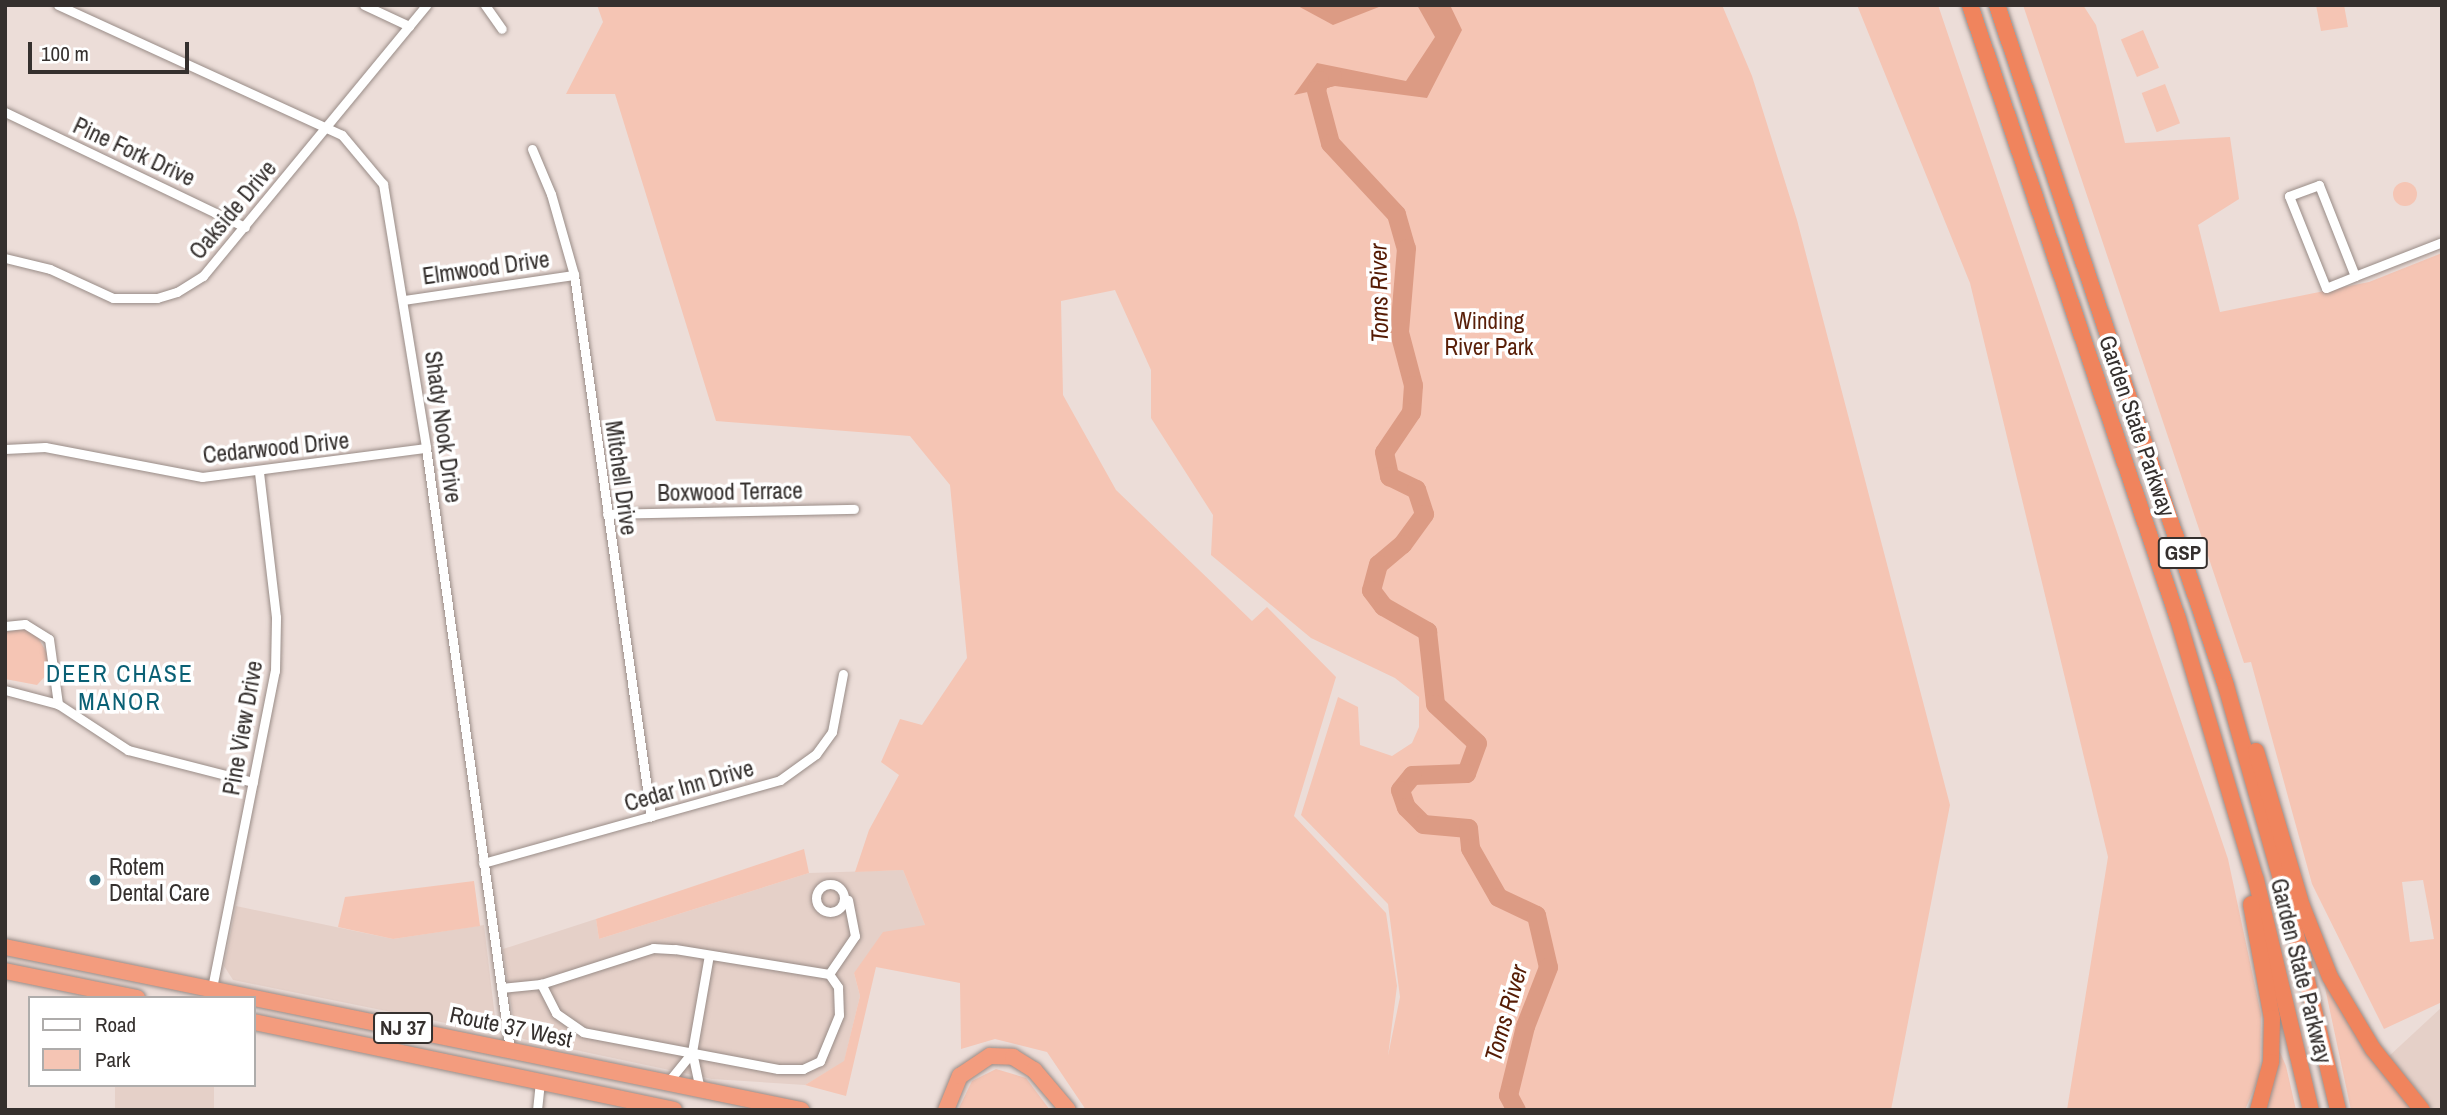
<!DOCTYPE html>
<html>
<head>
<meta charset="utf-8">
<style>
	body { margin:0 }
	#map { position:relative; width:2447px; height:1115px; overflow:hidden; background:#ecddd8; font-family:"Archivo Narrow",sans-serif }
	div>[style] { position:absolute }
	.built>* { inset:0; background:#e5d0c8; transform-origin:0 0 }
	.green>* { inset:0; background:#f5c5b4; transform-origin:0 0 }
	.round { border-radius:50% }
	.water>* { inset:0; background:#dc9b84 }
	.river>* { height:19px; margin:-9.5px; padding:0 9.5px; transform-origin:9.5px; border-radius:9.5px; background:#dc9b84 }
	.roads { filter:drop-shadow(0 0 2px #998c87) drop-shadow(0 0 2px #998c87) }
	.minor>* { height:9px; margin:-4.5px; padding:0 4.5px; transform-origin:4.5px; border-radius:4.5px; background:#fff }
	.minor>.ring { margin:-4.5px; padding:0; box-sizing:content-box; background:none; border:9px solid #fff; border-radius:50% }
	.trunk>* { height:16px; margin:-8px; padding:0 8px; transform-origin:8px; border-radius:8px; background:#f39c7e }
	.motorway>* { height:16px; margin:-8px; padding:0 8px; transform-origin:8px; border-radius:8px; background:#f0845d }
	.dots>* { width:19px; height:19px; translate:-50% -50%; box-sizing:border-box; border:4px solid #fff; border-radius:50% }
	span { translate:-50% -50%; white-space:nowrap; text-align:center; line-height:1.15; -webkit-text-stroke:7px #fff; paint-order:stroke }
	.shield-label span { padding:2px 5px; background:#fff; border:2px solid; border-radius:5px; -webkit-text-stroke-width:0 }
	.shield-label { font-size:21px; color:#35302e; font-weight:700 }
	.street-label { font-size:23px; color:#35302e }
	.park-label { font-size:23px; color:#591f08 }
	.poi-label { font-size:23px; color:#35302e }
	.left { translate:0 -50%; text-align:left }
	.water-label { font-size:24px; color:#551b04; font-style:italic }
	.neighbourhood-label { font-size:24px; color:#0a6075; letter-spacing:2px }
	.frame { position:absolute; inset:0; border:7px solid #35302e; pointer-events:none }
	.legend { position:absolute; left:28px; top:996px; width:228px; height:91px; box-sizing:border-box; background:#fff; border:2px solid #aeacab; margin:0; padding:9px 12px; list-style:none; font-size:21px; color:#35302e }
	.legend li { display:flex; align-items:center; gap:14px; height:35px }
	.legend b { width:35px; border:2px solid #aeacab }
	.scale { position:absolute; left:28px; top:42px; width:161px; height:32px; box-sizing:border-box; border:4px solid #35302e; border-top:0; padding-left:9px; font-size:21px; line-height:24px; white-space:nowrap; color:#35302e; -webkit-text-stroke:5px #fff; paint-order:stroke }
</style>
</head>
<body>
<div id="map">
	<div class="built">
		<div style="clip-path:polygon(903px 870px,925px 925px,854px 973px,860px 996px,844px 1062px,805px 1085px,712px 1079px,523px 1039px,515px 1031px,503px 949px,596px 919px,599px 939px,809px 873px)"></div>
		<div style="clip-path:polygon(236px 906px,393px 939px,484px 925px,496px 1026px,485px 1031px,233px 980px,224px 966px)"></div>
		<div style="clip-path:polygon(2442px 1007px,2442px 1110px,2433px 1110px,2388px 1057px)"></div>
		<div style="left:115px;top:1085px;width:99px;height:25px"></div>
	</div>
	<div class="green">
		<div style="clip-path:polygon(evenodd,597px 5px,1722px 5px,1752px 76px,1797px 220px,1950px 805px,1891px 1110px,1086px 1110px,1047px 1052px,995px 1039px,961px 1049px,960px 983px,876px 967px,846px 1096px,805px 1085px,844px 1061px,860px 996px,854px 973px,883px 932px,925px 925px,903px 870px,855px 872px,869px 830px,899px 775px,881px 762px,900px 719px,922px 725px,967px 658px,950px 485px,910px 436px,716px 421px,615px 94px,566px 94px,603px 22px,597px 5px,1115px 290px,1151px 370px,1151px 418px,1213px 515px,1211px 555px,1311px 638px,1395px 678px,1419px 697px,1419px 727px,1412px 743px,1392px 756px,1360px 745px,1358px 707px,1338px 697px,1301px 815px,1388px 904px,1400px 997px,1388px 1056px,1397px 986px,1386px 913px,1294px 816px,1336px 677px,1267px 607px,1252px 621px,1116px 490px,1063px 395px,1061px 301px,1115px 290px)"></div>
		<div style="clip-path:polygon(1857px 5px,1938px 5px,2228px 859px,2261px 1014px,2260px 1075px,2245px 1110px,2067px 1110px,2108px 857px,1970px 283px)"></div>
		<div style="clip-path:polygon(evenodd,2023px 5px,2083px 5px,2096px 25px,2125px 143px,2230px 137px,2239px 199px,2198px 225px,2220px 312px,2369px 282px,2442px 253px,2442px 1002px,2384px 1029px,2312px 884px,2251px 662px,2244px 663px,2023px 5px,2423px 880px,2434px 939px,2410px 942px,2402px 882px,2423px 880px)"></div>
		<div style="clip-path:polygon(2316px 5px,2344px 5px,2348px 27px,2321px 31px)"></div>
		<div style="left:2143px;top:30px;width:41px;height:24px;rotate:67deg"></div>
		<div style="left:2165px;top:84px;width:42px;height:25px;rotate:69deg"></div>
		<div class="round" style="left:2393px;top:182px;width:24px;height:24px"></div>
		<div style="clip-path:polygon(24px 629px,36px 634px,47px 653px,49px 672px,37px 685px,5px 679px,5px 632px)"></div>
		<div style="clip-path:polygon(804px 849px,809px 873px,599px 939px,596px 919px)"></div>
		<div style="clip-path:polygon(474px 881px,480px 926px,393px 939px,338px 927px,345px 897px)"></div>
		<div style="clip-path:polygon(2323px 978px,2364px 1050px,2413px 1110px,2351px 1110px)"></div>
		<div style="clip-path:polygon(2279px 1050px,2286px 1066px,2296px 1110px,2264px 1110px)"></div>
		<div style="clip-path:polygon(996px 1069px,1026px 1078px,1050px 1110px,958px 1110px,972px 1081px)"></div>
	</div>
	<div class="water">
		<div style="clip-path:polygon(1296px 5px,1384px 5px,1333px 25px)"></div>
		<div style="clip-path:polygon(1417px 5px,1450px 5px,1462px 30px,1427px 98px,1335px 86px,1294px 95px,1317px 63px,1406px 81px,1435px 37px)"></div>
	</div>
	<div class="river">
		<div style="left:1332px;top:76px;width:14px;rotate:163deg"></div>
		<div style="left:1319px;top:80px;width:10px;rotate:107deg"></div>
		<div style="left:1316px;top:90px;width:55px;rotate:75.2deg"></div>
		<div style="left:1330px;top:143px;width:97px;rotate:47.1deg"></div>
		<div style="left:1396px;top:214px;width:35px;rotate:74deg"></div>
		<div style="left:1406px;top:248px;width:84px;rotate:94.8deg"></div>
		<div style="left:1399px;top:332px;width:55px;rotate:75.2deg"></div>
		<div style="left:1413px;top:385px;width:27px;rotate:94deg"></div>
		<div style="left:1411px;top:412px;width:48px;rotate:124deg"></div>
		<div style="left:1384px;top:452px;width:25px;rotate:78deg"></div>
		<div style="left:1389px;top:476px;width:30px;rotate:26deg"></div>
		<div style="left:1416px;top:489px;width:26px;rotate:72deg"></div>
		<div style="left:1424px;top:514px;width:37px;rotate:126deg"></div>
		<div style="left:1402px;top:544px;width:31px;rotate:140deg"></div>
		<div style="left:1378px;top:564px;width:27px;rotate:105deg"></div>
		<div style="left:1371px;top:590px;width:20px;rotate:53deg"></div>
		<div style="left:1383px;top:606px;width:51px;rotate:29.6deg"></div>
		<div style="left:1427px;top:631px;width:73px;rotate:83.7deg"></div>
		<div style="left:1435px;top:704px;width:57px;rotate:42.9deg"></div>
		<div style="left:1477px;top:743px;width:32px;rotate:110deg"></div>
		<div style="left:1466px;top:773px;width:54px;rotate:177.9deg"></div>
		<div style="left:1412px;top:775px;width:19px;rotate:129deg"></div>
		<div style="left:1400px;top:790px;width:18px;rotate:71deg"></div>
		<div style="left:1406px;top:807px;width:24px;rotate:45deg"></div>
		<div style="left:1423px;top:824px;width:45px;rotate:5.1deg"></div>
		<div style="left:1468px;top:828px;width:20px;rotate:84deg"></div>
		<div style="left:1470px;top:848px;width:56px;rotate:60.3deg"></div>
		<div style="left:1498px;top:897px;width:42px;rotate:25.3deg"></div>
		<div style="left:1536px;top:915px;width:53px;rotate:77deg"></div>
		<div style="left:1548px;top:967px;width:63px;rotate:111.3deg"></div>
		<div style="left:1525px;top:1026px;width:71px;rotate:103.8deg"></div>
		<div style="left:1508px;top:1095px;width:17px;rotate:62deg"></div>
	</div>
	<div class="roads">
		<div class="minor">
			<div style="left:58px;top:5px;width:312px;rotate:24.6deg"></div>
			<div style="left:342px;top:135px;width:64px;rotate:50.1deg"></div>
			<div style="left:383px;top:184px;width:267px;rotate:80.7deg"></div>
			<div style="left:426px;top:448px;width:608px;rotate:82.06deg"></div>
			<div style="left:364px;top:5px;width:50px;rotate:25deg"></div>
			<div style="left:485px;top:5px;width:29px;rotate:55deg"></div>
			<div style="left:5px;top:112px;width:266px;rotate:25.6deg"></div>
			<div style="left:532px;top:149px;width:49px;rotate:67.1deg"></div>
			<div style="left:551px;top:194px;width:84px;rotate:74.1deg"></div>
			<div style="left:574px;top:275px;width:547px;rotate:81.91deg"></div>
			<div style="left:5px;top:258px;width:46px;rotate:13.7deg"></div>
			<div style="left:50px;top:269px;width:69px;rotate:24.7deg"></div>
			<div style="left:113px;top:298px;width:44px"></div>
			<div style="left:157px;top:298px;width:21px;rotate:-17deg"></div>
			<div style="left:177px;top:292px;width:31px;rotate:-32deg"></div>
			<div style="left:203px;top:276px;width:351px;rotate:-50.5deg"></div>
			<div style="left:2355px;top:276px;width:98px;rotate:-111.6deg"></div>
			<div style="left:2319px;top:185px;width:32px;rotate:160deg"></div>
			<div style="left:2289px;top:196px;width:99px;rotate:68.1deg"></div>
			<div style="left:2326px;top:288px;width:31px;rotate:-22deg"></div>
			<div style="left:2355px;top:276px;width:93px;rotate:-21.3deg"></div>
			<div style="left:404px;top:300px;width:172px;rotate:-8.4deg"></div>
			<div style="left:5px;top:449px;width:40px;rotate:-2.9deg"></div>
			<div style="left:45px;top:447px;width:160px;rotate:10.8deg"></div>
			<div style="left:202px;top:477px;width:226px;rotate:-7.4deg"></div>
			<div style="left:607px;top:514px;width:247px;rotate:-1.2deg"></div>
			<div style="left:5px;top:626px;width:20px;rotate:-6deg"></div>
			<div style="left:25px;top:624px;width:28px;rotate:32deg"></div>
			<div style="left:49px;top:639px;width:66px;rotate:82.1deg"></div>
			<div style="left:5px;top:690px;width:55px;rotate:14.8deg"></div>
			<div style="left:58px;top:704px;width:84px;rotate:33.3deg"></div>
			<div style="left:128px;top:750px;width:129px;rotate:14.4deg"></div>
			<div style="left:483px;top:863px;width:308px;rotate:-15.6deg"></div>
			<div style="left:780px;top:780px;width:44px;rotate:-35.8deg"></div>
			<div style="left:816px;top:754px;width:27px;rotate:-54deg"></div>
			<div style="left:832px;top:732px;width:59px;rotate:-79.3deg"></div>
			<div class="ring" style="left:816px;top:884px;width:19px;height:19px"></div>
			<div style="left:829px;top:974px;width:46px;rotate:-55.6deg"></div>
			<div style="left:855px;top:936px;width:37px;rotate:-101deg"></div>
			<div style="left:212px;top:988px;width:323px;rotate:-78.8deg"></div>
			<div style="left:275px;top:671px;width:54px;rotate:-88.9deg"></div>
			<div style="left:276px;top:617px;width:145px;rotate:-96.7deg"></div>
			<div style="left:501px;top:988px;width:40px;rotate:-5.7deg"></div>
			<div style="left:541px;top:984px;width:118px;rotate:-17.8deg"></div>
			<div style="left:653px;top:948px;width:22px;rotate:3deg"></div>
			<div style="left:675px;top:949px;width:156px;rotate:9.2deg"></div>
			<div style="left:829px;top:974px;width:16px;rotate:55deg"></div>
			<div style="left:838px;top:987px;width:28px;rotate:88deg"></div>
			<div style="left:839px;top:1015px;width:50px;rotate:112.4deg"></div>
			<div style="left:820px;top:1061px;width:19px;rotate:155deg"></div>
			<div style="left:803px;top:1069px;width:25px;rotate:180deg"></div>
			<div style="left:778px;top:1069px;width:198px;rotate:-169.3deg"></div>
			<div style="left:583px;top:1032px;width:33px;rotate:-145deg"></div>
			<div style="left:556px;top:1013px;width:33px;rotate:-117deg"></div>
			<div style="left:692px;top:1052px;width:98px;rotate:-80.1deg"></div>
			<div style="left:668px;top:1082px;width:38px;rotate:-51deg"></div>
			<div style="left:692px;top:1052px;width:38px;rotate:78deg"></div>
			<div style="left:537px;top:1110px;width:29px;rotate:-84deg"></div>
		</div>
		<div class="trunk">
			<div style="left:5px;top:947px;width:813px;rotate:11.57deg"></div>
			<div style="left:5px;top:971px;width:135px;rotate:11.6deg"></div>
			<div style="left:254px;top:1022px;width:429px;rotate:11.8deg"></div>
			<div style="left:946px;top:1110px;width:37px;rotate:-68deg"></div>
			<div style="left:960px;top:1076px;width:36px;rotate:-34deg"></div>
			<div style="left:990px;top:1056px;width:23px;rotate:2deg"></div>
			<div style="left:1013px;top:1057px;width:25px;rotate:32deg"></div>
			<div style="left:1034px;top:1070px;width:52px;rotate:49.6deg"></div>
		</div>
		<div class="motorway">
			<div style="left:1970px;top:5px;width:648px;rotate:71.29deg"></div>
			<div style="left:2178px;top:619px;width:272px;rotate:73.4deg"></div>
			<div style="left:2256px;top:880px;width:236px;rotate:76.6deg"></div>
			<div style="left:1997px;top:5px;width:718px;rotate:71.41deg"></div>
			<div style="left:2226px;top:686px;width:241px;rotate:74.1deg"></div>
			<div style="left:2292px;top:918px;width:197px;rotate:76.5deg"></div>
			<div style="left:2256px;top:751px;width:162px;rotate:73.5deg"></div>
			<div style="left:2302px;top:906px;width:76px;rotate:68.5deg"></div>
			<div style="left:2330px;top:977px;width:84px;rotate:59.2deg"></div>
			<div style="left:2373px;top:1049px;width:78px;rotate:51.2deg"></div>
			<div style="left:2251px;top:904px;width:116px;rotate:79.6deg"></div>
			<div style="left:2272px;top:1018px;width:44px;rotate:91.3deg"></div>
			<div style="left:2271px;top:1062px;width:50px;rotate:105.2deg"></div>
		</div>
	</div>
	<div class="dots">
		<div style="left:95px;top:880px;background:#2a6b7e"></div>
	</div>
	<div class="shield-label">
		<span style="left:2183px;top:553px">GSP</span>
		<span style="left:403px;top:1028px">NJ 37</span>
	</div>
	<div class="street-label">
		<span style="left:134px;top:152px;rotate:25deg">Pine Fork Drive</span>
		<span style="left:233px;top:210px;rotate:-50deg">Oakside Drive</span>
		<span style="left:486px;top:268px;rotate:-8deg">Elmwood Drive</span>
		<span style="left:2137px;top:426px;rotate:71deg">Garden State Parkway</span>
		<span style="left:443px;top:427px;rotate:82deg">Shady Nook Drive</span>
		<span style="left:276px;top:448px;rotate:-6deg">Cedarwood Drive</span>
		<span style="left:621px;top:478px;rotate:82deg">Mitchell Drive</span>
		<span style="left:730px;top:492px;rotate:-1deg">Boxwood Terrace</span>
		<span style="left:243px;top:728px;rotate:-80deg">Pine View Drive</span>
		<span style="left:689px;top:786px;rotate:-16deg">Cedar Inn Drive</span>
		<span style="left:2301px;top:971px;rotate:76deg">Garden State Parkway</span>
		<span style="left:511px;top:1027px;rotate:12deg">Route 37 West</span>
	</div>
	<div class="park-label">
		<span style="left:1489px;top:334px">Winding<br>River Park</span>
	</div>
	<div class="poi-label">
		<span class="left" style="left:109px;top:880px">Rotem<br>Dental Care</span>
	</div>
	<div class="water-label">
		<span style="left:1379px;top:293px;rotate:-91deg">Toms River</span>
		<span style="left:1506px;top:1013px;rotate:-74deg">Toms River</span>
	</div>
	<div class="neighbourhood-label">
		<span style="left:120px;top:688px">DEER CHASE<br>MANOR</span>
	</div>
	<div class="frame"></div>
	<ul class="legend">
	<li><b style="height:9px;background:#fff"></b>Road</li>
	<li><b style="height:19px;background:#f5c5b4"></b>Park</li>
	</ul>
	<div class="scale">100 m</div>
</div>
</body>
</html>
